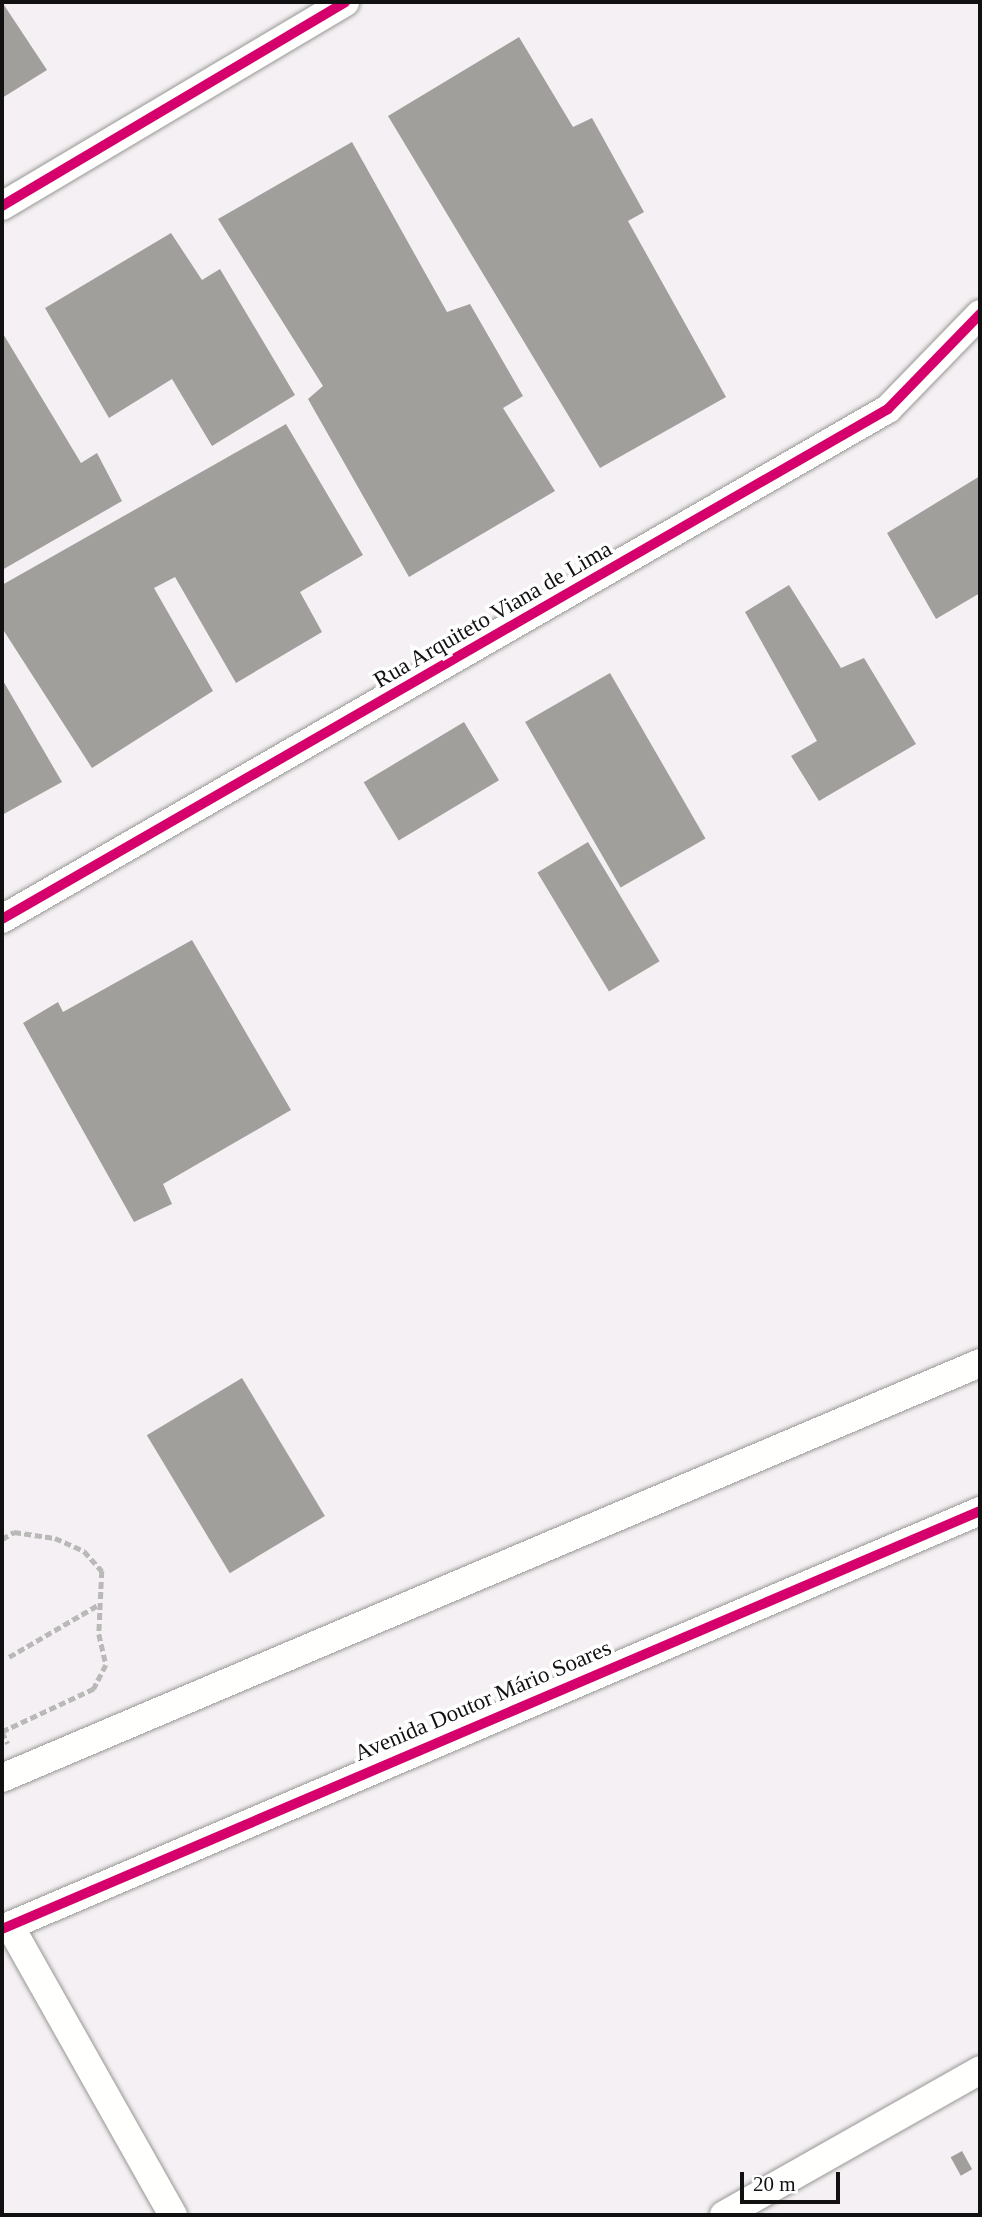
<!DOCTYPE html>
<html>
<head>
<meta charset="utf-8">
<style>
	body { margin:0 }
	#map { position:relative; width:982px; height:2217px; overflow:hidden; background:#fdfcf7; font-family:"Times New Roman",serif }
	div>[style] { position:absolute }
	.industrial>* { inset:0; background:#f5f0f3; transform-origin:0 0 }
	.building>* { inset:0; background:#a19f9c; transform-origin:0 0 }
	.path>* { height:4.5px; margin-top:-2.25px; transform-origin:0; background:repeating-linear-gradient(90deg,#b9b9b8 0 7px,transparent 0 10.5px) }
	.roads { filter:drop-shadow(0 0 2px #979795) drop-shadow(0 0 2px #979795) }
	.street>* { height:28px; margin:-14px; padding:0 14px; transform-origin:14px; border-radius:14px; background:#fffffe }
	.cycleway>* { height:10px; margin:-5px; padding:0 5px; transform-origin:5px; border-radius:5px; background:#d6006c }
	span { translate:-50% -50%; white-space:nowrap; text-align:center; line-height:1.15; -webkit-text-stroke:7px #fff; paint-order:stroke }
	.street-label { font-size:23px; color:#111 }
	.frame { position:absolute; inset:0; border:4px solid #111; pointer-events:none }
	.scale { position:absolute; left:740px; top:2172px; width:100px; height:32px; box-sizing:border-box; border:4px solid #111; border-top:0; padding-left:9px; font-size:21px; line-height:24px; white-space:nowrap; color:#111; -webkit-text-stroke:5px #fff; paint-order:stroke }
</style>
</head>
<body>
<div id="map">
	<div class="industrial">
		<div style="left:2px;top:2px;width:978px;height:2213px"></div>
	</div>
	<div class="building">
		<div style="clip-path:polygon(2px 2px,47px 70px,2px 98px)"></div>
		<div style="clip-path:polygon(519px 37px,573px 127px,592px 118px,644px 212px,628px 221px,726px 397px,600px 468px,388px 116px)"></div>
		<div style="clip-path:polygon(352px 142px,447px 312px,470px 304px,523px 396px,503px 408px,555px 491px,409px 577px,308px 399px,323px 386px,218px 219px)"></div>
		<div style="clip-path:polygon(171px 233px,202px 280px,220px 269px,295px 395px,212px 446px,172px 379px,109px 418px,45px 308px)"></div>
		<div style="clip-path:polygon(2px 332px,81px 463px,97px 453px,122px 501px,2px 570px)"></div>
		<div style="clip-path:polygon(286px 424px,363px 555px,300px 592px,322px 632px,236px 683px,175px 577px,154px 588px,213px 691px,92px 768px,2px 628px,2px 585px)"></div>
		<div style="clip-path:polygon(980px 476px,980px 593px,936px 619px,887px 533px)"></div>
		<div style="clip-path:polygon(789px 585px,841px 668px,864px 658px,916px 744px,819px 801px,791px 756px,817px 741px,745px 612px)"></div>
		<div style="left:610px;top:673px;width:191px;height:98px;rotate:60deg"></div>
		<div style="clip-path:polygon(2px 679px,62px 782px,2px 815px)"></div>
		<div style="left:464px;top:722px;width:68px;height:117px;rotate:59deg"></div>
		<div style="left:588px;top:842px;width:139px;height:59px;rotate:59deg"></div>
		<div style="clip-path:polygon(192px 940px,291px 1110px,163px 1184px,172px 1204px,134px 1222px,23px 1023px,58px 1002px,63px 1012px)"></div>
		<div style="left:242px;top:1378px;width:161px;height:111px;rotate:59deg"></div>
		<div style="left:962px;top:2151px;width:21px;height:13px;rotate:61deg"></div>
	</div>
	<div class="path">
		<div style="left:2px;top:1539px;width:14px;rotate:-30deg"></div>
		<div style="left:14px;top:1532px;width:41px;rotate:8.3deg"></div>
		<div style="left:55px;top:1538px;width:32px;rotate:24deg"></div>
		<div style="left:84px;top:1551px;width:27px;rotate:48deg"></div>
		<div style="left:102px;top:1571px;width:63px;rotate:92.7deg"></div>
		<div style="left:99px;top:1634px;width:32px;rotate:77deg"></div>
		<div style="left:106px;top:1665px;width:27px;rotate:117deg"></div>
		<div style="left:94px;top:1689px;width:102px;rotate:154.9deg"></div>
		<div style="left:2px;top:1732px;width:13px;rotate:63deg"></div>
		<div style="left:9px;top:1657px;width:103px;rotate:-30.3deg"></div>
	</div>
	<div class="roads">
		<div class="street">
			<div style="left:2px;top:206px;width:399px;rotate:-30.7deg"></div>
			<div style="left:2px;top:919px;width:1022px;rotate:-29.93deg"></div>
			<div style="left:888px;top:409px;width:132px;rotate:-45.9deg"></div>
			<div style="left:2px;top:1778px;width:1062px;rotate:-22.99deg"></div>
			<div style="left:10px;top:1926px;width:332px;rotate:60.6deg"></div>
			<div style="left:2px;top:1929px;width:1064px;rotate:-23.14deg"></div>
			<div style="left:724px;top:2215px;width:294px;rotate:-29.5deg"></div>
		</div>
	</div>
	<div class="cycleway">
		<div style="left:2px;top:206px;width:399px;rotate:-30.7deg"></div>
		<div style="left:2px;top:919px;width:1022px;rotate:-29.93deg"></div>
		<div style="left:888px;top:409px;width:132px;rotate:-45.9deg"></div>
		<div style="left:2px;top:1929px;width:1064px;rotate:-23.14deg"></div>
	</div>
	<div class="street-label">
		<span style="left:493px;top:615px;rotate:-30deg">Rua Arquiteto Viana de Lima</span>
		<span style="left:483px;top:1701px;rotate:-23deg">Avenida Doutor Mário Soares</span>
	</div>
	<div class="frame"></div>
	<div class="scale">20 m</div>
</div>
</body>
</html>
